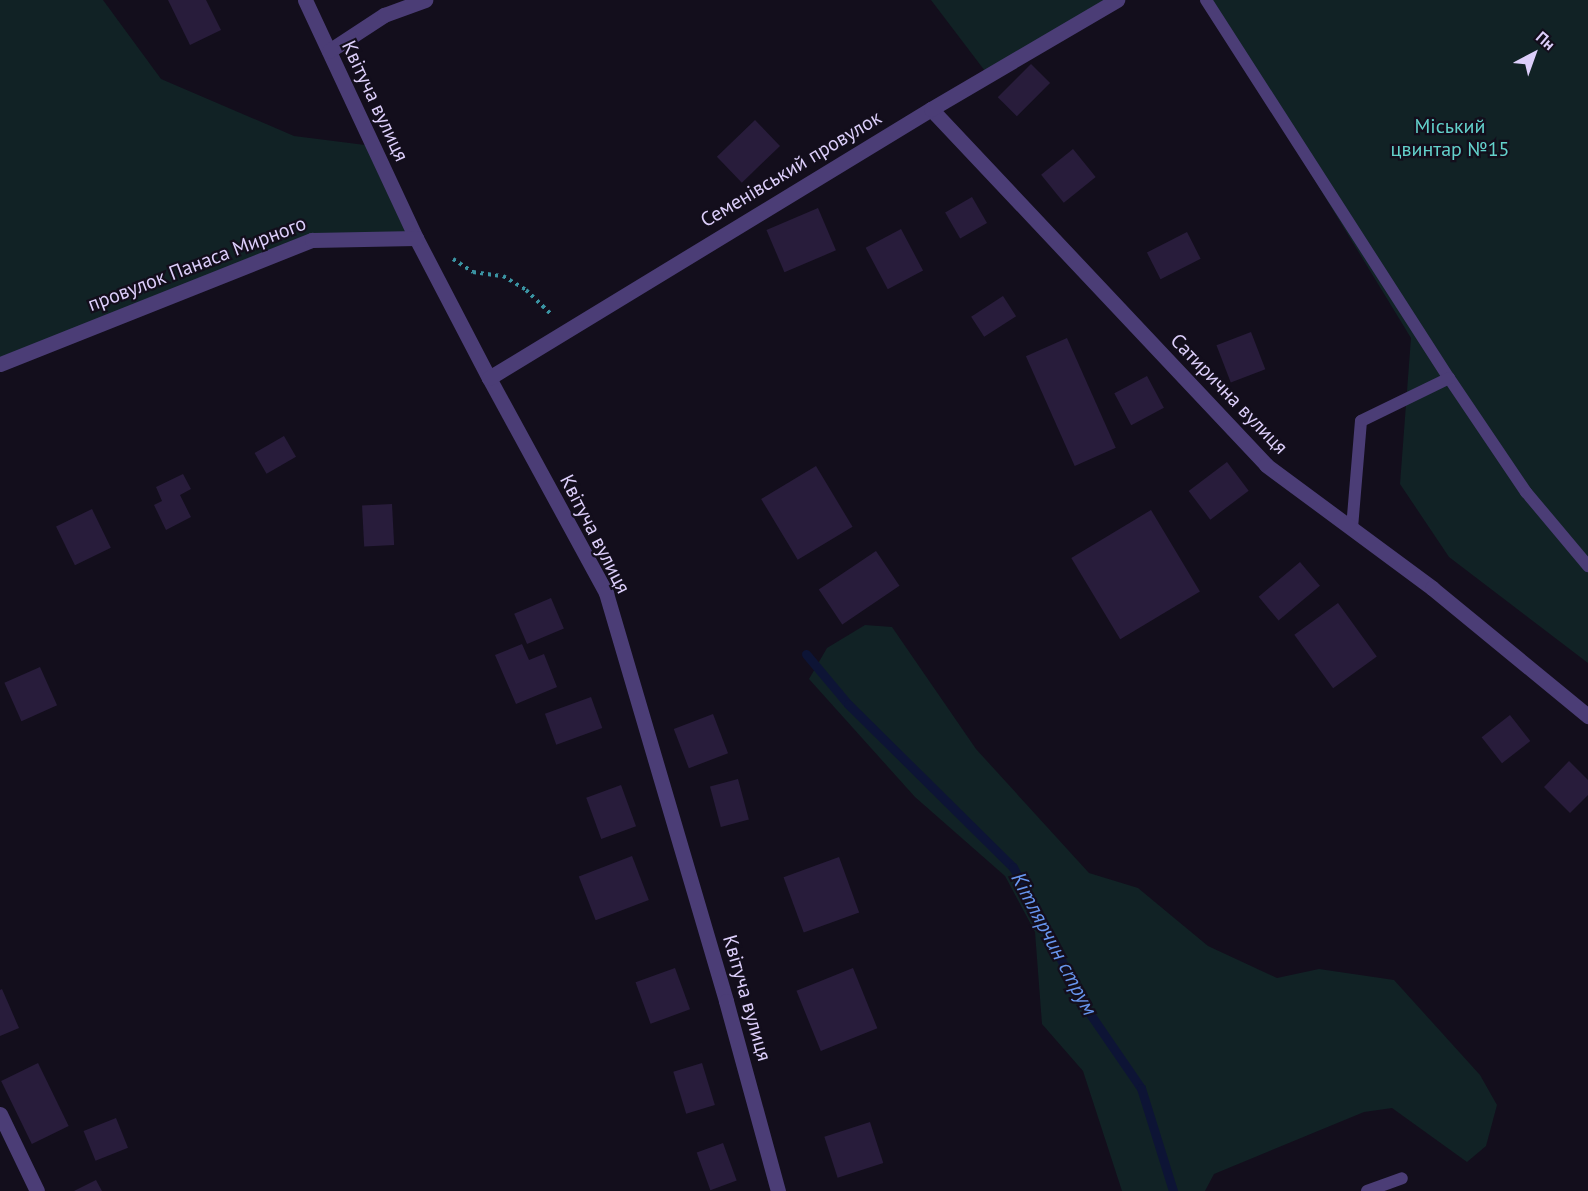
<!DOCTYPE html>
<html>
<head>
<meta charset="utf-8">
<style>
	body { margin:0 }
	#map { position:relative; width:1588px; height:1191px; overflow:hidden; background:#130e1c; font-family:"PT Sans",sans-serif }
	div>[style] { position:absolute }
	.green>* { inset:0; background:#112225 }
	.stream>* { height:9px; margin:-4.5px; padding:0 4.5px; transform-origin:4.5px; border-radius:4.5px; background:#0d1435 }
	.building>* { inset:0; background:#281c3b; transform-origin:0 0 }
	.path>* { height:4px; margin-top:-2px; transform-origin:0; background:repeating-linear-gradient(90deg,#3a93a2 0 3px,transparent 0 7.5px) }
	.lane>* { height:12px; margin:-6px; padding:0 6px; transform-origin:6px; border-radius:6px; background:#4b3d76 }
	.street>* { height:15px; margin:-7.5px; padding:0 7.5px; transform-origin:7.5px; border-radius:7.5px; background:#4b3d76 }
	span { translate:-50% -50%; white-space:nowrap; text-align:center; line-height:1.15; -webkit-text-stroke:4.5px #130e1c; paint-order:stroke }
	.street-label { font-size:20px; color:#dccefa }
	.park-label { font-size:20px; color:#63d1cb }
	.water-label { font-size:21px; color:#6795ee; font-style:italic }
	.north { position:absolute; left:1504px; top:24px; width:60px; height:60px; -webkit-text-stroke:4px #130e1c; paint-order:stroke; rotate:41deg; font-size:16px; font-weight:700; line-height:24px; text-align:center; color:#dccefa }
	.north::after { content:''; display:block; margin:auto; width:21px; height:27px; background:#dccefa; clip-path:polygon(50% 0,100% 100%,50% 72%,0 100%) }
</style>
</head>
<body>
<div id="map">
	<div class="green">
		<div style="clip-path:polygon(0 0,103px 0,161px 79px,294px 136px,373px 146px,416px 238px,312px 240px,0 364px)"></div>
		<div style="clip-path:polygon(931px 0,1117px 0,988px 75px)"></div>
		<div style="clip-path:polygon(1205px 0,1588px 0,1588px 663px,1449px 557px,1400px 484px,1411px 338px)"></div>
		<div style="clip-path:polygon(865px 625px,892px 627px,976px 749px,1089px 873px,1138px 888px,1208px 946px,1277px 978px,1319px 969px,1394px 980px,1480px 1075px,1497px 1105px,1486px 1146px,1467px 1162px,1392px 1108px,1364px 1112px,1214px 1174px,1205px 1191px,1122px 1191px,1083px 1071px,1042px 1024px,1035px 932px,1005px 876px,915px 797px,809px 679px,827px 648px)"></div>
	</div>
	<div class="stream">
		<div style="left:806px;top:654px;width:65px;rotate:50deg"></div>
		<div style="left:848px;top:704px;width:232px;rotate:44.7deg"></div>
		<div style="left:1013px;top:867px;width:159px;rotate:62.6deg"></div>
		<div style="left:1086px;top:1008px;width:97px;rotate:55.5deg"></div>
		<div style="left:1141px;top:1088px;width:108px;rotate:72.7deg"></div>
	</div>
	<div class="building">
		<div style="clip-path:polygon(168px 0,206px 0,221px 30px,190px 45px)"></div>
		<div style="left:1031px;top:64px;width:27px;height:47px;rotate:45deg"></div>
		<div style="left:755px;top:120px;width:36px;height:53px;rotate:46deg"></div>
		<div style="left:1073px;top:149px;width:36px;height:41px;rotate:51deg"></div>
		<div style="left:972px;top:197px;width:30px;height:31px;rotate:60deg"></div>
		<div style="left:818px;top:208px;width:46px;height:56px;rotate:67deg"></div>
		<div style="left:901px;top:229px;width:47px;height:40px;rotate:62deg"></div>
		<div style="left:1187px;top:232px;width:30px;height:45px;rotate:63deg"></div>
		<div style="left:1003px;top:296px;width:24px;height:38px;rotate:57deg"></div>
		<div style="left:1251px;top:332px;width:40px;height:37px;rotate:69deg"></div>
		<div style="left:1067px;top:338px;width:120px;height:45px;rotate:66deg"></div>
		<div style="left:1147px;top:376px;width:36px;height:37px;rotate:62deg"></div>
		<div style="left:284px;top:436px;width:24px;height:34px;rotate:60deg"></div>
		<div style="left:1227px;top:462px;width:36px;height:48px;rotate:53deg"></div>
		<div style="left:816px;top:466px;width:71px;height:64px;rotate:59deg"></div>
		<div style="clip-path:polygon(183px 474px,191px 489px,180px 495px,191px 517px,166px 530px,154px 505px,162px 501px,156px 487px)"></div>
		<div style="left:392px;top:504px;width:41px;height:30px;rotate:87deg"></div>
		<div style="left:92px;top:509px;width:43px;height:40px;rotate:64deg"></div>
		<div style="left:1151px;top:510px;width:95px;height:93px;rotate:59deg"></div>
		<div style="left:876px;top:551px;width:42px;height:69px;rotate:56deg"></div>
		<div style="left:1300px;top:562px;width:31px;height:54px;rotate:50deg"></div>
		<div style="left:551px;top:598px;width:33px;height:40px;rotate:67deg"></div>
		<div style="left:1338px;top:603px;width:66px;height:54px;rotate:54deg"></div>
		<div style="clip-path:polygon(522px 644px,529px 660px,544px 654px,557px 687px,516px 704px,495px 655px)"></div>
		<div style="left:40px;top:667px;width:42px;height:39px;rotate:66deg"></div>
		<div style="left:591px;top:697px;width:33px;height:49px;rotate:70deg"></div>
		<div style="left:713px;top:714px;width:42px;height:42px;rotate:69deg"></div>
		<div style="left:1510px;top:715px;width:33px;height:36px;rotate:52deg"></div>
		<div style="clip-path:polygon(1569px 761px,1588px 780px,1588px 795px,1570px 813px,1544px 787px)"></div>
		<div style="left:738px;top:779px;width:42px;height:29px;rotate:75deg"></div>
		<div style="left:621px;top:785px;width:44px;height:37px;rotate:70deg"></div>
		<div style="left:632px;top:856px;width:47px;height:57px;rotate:69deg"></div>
		<div style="left:839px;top:857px;width:59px;height:59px;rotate:70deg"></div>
		<div style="left:675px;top:968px;width:44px;height:42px;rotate:70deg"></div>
		<div style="left:853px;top:968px;width:65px;height:61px;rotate:68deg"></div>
		<div style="clip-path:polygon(2px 989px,19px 1028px,0 1036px,0 990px)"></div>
		<div style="left:38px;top:1063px;width:70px;height:41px;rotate:64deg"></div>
		<div style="left:702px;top:1063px;width:44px;height:30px;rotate:73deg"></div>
		<div style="left:116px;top:1118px;width:32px;height:35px;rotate:68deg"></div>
		<div style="left:870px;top:1122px;width:43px;height:48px;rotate:72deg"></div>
		<div style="left:723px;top:1143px;width:40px;height:28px;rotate:70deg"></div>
		<div style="clip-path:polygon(96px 1180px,102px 1191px,74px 1191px)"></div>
	</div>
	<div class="path">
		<div style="left:453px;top:259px;width:24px;rotate:33deg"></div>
		<div style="left:473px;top:272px;width:30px;rotate:8deg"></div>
		<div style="left:503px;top:276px;width:27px;rotate:31deg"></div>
		<div style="left:526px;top:290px;width:35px;rotate:44deg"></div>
	</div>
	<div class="lane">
		<div style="left:1206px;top:0;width:449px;rotate:57.3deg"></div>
		<div style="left:1449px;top:378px;width:138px;rotate:56deg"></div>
		<div style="left:1526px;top:492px;width:97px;rotate:50deg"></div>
		<div style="left:1352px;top:528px;width:107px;rotate:-85.2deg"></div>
		<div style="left:1361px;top:421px;width:98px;rotate:-26deg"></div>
		<div style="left:1367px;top:1191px;width:37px;rotate:-20deg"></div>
	</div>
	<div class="street">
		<div style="left:305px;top:0;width:263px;rotate:65deg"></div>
		<div style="left:416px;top:238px;width:158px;rotate:62.5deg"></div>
		<div style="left:489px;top:378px;width:245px;rotate:61.4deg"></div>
		<div style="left:606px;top:593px;width:425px;rotate:73.6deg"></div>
		<div style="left:726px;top:1001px;width:197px;rotate:74.7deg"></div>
		<div style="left:329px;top:51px;width:66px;rotate:-33.2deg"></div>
		<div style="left:384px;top:15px;width:44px;rotate:-20.1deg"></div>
		<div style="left:931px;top:109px;width:489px;rotate:46.7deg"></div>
		<div style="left:1266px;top:465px;width:207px;rotate:36.5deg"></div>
		<div style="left:1432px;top:588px;width:202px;rotate:39.4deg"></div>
		<div style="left:0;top:364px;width:336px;rotate:-21.7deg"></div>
		<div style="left:312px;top:240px;width:104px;rotate:-1.1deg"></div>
		<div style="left:489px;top:378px;width:517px;rotate:-31.32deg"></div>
		<div style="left:931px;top:109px;width:216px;rotate:-30.4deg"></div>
		<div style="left:0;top:1114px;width:85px;rotate:64.3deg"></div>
	</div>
	<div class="street-label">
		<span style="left:375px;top:101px;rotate:65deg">Квітуча вулиця</span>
		<span style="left:791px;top:169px;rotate:-31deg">Семенівський провулок</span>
		<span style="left:197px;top:264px;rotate:-21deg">провулок Панаса Мирного</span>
		<span style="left:1229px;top:394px;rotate:46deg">Сатирична вулиця</span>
		<span style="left:595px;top:534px;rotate:63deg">Квітуча вулиця</span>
		<span style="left:747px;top:998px;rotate:74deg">Квітуча вулиця</span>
	</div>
	<div class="park-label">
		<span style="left:1450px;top:138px">Міський<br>цвинтар №15</span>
	</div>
	<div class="water-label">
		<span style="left:1054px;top:944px;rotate:62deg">Кітлярчин струм</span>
	</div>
	<div class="north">Пн</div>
</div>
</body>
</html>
